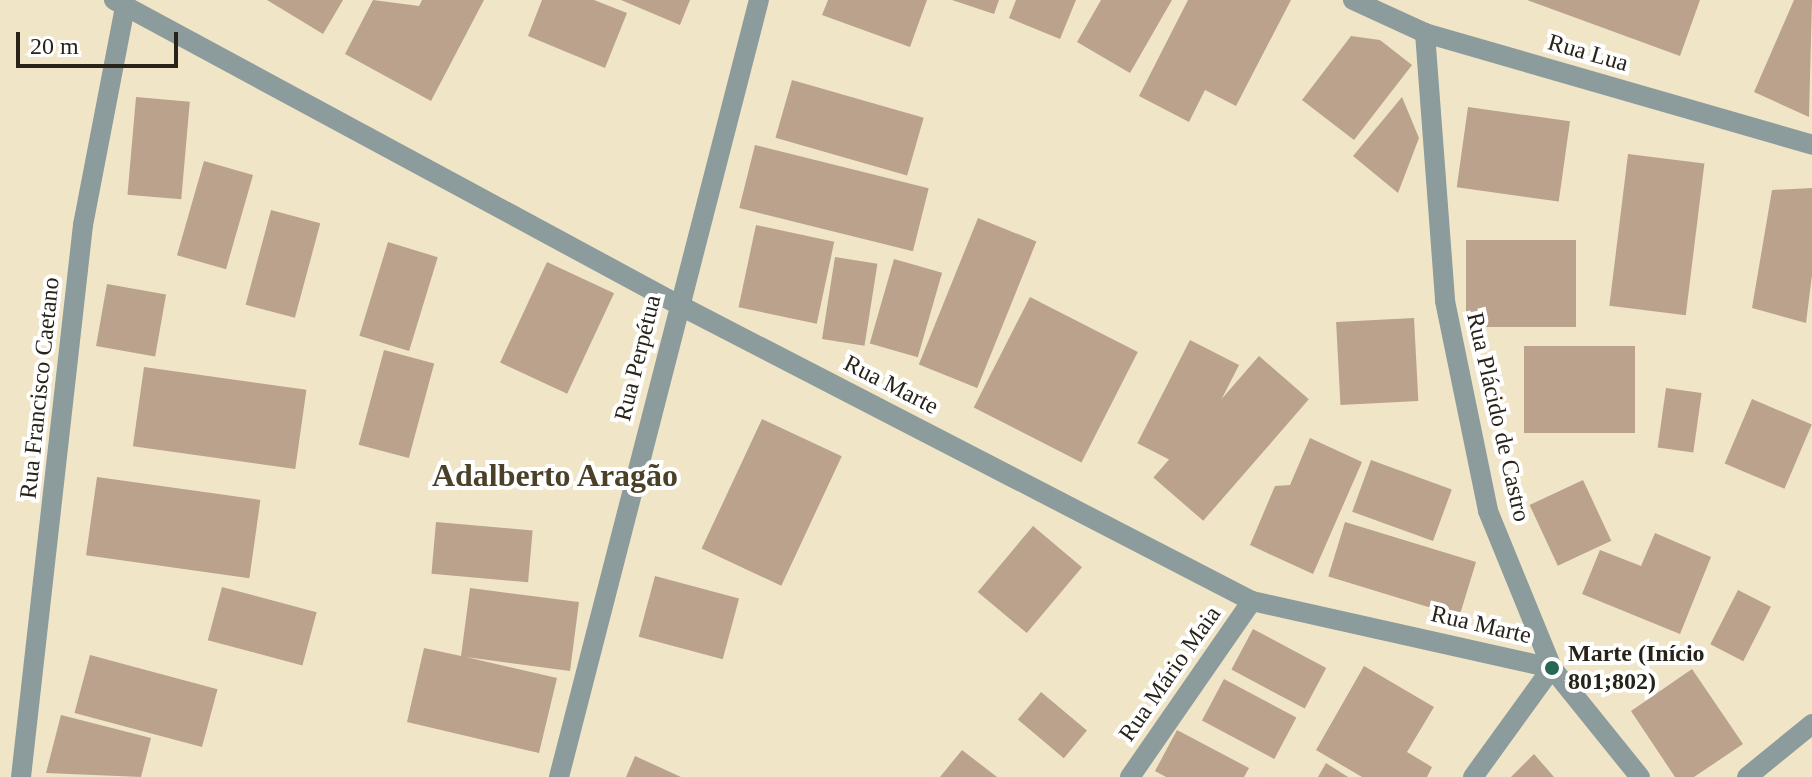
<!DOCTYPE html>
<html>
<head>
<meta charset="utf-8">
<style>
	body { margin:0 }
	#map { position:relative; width:1812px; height:777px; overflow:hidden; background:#f1e5c8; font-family:"Times New Roman",serif }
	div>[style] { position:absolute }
	.building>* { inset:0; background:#baa28d; transform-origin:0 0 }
	.minor>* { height:20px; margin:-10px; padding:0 10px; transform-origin:10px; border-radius:10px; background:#8c9b9c }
	.dots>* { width:22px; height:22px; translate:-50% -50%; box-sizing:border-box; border:4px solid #fff; border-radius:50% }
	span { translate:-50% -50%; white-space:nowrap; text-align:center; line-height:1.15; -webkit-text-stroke:8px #fff; paint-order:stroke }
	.street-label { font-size:24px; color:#282319 }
	.poi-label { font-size:24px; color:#282319; font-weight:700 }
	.left { translate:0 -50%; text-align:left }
	.district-label { font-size:32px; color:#4a4128; font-weight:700 }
	.scale { position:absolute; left:16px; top:32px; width:162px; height:36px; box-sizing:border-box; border:4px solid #282319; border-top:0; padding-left:10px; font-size:24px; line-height:28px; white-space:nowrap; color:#282319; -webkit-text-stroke:6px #fff; paint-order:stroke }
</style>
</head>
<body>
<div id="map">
	<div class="building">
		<div style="clip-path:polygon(267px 0,343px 0,323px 34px)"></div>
		<div style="clip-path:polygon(373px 0,419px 6px,422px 0,484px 0,431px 101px,345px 54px)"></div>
		<div style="clip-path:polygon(542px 0,594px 0,627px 13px,605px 68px,528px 36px)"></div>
		<div style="clip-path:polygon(621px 0,690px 0,680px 25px)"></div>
		<div style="clip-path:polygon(828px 0,927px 0,910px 47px,822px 15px)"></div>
		<div style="clip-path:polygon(952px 0,999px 0,994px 14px)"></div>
		<div style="clip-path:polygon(1016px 0,1076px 0,1060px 39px,1009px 18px)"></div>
		<div style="clip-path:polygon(1101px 0,1172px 0,1130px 73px,1077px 42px)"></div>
		<div style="clip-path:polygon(1188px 0,1291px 0,1236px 106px,1205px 90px,1189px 122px,1139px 96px)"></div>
		<div style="clip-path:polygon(1527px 0,1700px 0,1680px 56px)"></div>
		<div style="clip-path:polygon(1794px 0,1812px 0,1809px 117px,1754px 92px)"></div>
		<div style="clip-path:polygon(1351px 36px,1380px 40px,1412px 65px,1354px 140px,1302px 100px)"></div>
		<div style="left:792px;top:80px;width:137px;height:60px;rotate:16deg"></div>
		<div style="left:136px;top:97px;width:54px;height:98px;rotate:5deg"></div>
		<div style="clip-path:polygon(1402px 97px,1419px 138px,1398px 193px,1353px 156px)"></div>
		<div style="left:1468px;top:107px;width:103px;height:81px;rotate:8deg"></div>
		<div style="left:755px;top:145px;width:179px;height:65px;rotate:14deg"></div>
		<div style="left:1628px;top:154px;width:77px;height:153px;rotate:7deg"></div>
		<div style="left:204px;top:161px;width:51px;height:98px;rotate:16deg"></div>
		<div style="clip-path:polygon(1812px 188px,1812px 275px,1806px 323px,1752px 308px,1772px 190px)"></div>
		<div style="left:271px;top:210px;width:51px;height:98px;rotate:15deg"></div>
		<div style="left:978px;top:218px;width:63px;height:158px;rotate:22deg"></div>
		<div style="left:756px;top:225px;width:80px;height:84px;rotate:12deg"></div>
		<div style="left:1466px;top:240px;width:110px;height:87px"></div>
		<div style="left:388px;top:242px;width:52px;height:98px;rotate:17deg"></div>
		<div style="left:835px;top:257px;width:43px;height:83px;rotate:9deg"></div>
		<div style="left:894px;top:259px;width:50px;height:88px;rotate:16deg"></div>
		<div style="left:547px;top:262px;width:74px;height:111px;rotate:25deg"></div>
		<div style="left:107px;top:284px;width:60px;height:63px;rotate:10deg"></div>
		<div style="left:1030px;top:297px;width:121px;height:124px;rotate:27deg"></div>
		<div style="left:1414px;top:318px;width:83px;height:78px;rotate:87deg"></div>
		<div style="left:1190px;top:340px;width:55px;height:116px;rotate:27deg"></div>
		<div style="left:1524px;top:346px;width:111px;height:87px"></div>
		<div style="left:384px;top:350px;width:52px;height:98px;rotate:15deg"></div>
		<div style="left:1259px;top:356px;width:66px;height:161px;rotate:41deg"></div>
		<div style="left:144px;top:367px;width:164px;height:80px;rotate:8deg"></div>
		<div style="left:1666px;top:388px;width:36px;height:60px;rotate:8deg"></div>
		<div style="left:1752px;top:399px;width:65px;height:70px;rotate:23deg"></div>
		<div style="left:762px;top:419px;width:88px;height:143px;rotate:25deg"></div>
		<div style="clip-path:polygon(1310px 438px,1362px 462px,1313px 574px,1250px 545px,1275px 486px,1290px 485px)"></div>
		<div style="left:1371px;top:460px;width:86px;height:55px;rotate:20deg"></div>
		<div style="left:97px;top:477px;width:165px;height:79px;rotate:8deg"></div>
		<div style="left:1583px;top:480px;width:67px;height:59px;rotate:65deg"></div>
		<div style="left:436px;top:522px;width:97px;height:52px;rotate:5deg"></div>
		<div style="left:1345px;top:522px;width:137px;height:57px;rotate:17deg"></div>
		<div style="left:1033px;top:526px;width:64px;height:86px;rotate:40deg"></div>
		<div style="clip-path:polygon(1655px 533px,1711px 557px,1680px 634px,1582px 594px,1600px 550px,1641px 566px)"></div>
		<div style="left:655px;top:576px;width:87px;height:63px;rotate:15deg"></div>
		<div style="left:222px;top:587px;width:98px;height:55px;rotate:15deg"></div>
		<div style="clip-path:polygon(470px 588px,579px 602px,570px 671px,466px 657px,557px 678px,539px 753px,407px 722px,424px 648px,461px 656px)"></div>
		<div style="left:1738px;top:590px;width:37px;height:61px;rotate:27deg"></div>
		<div style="left:1253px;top:629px;width:83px;height:46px;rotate:28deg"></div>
		<div style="left:90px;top:655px;width:132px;height:60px;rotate:15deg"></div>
		<div style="clip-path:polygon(1364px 666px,1434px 707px,1407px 752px,1432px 767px,1427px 777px,1362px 777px,1316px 750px)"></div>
		<div style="clip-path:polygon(1692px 669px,1743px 744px,1694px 777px,1675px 777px,1631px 711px)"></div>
		<div style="left:1224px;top:679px;width:82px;height:47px;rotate:28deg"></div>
		<div style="left:1041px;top:692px;width:60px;height:36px;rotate:40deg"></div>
		<div style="clip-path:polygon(61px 715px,151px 738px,141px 777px,46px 773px)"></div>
		<div style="clip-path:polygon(1177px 730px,1249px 768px,1244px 777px,1166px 777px,1155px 771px)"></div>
		<div style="clip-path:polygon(962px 750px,997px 777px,940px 777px)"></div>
		<div style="clip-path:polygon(1534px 754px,1554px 777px,1511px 777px)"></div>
		<div style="clip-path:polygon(635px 756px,681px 777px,626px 777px)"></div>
		<div style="clip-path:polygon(1326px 763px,1348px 777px,1318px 777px)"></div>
	</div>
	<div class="minor">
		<div style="left:114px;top:0;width:642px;rotate:28.36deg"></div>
		<div style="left:679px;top:305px;width:645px;rotate:27.32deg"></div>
		<div style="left:1252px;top:601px;width:307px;rotate:12.6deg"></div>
		<div style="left:1353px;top:0;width:79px;rotate:24.6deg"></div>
		<div style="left:1425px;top:33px;width:403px;rotate:16.1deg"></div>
		<div style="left:1425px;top:33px;width:269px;rotate:85.7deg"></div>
		<div style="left:1445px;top:301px;width:214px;rotate:78.4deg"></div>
		<div style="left:1488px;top:511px;width:170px;rotate:67.8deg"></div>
		<div style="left:1552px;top:668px;width:140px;rotate:51.1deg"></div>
		<div style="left:21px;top:777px;width:555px;rotate:-83.59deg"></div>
		<div style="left:83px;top:225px;width:223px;rotate:-79.1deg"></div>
		<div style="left:559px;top:777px;width:802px;rotate:-75.57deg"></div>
		<div style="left:1130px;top:777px;width:214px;rotate:-55.3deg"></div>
		<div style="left:1473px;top:777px;width:135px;rotate:-54.1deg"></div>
		<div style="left:1747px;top:777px;width:84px;rotate:-39.2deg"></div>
	</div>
	<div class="dots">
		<div style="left:1552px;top:668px;background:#276755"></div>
	</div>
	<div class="street-label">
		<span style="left:1588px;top:53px;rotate:16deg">Rua Lua</span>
		<span style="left:638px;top:358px;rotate:-76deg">Rua Perpétua</span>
		<span style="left:891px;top:385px;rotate:27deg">Rua Marte</span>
		<span style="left:40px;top:388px;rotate:-84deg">Rua Francisco Caetano</span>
		<span style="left:1498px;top:417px;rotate:77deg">Rua Plácido de Castro</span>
		<span style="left:1481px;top:625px;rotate:13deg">Rua Marte</span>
		<span style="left:1170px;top:674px;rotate:-55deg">Rua Mário Maia</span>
	</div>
	<div class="poi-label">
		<span class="left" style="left:1568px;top:668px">Marte (Início<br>801;802)</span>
	</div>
	<div class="district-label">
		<span style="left:555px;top:475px">Adalberto Aragão</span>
	</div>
	<div class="scale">20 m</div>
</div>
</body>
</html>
